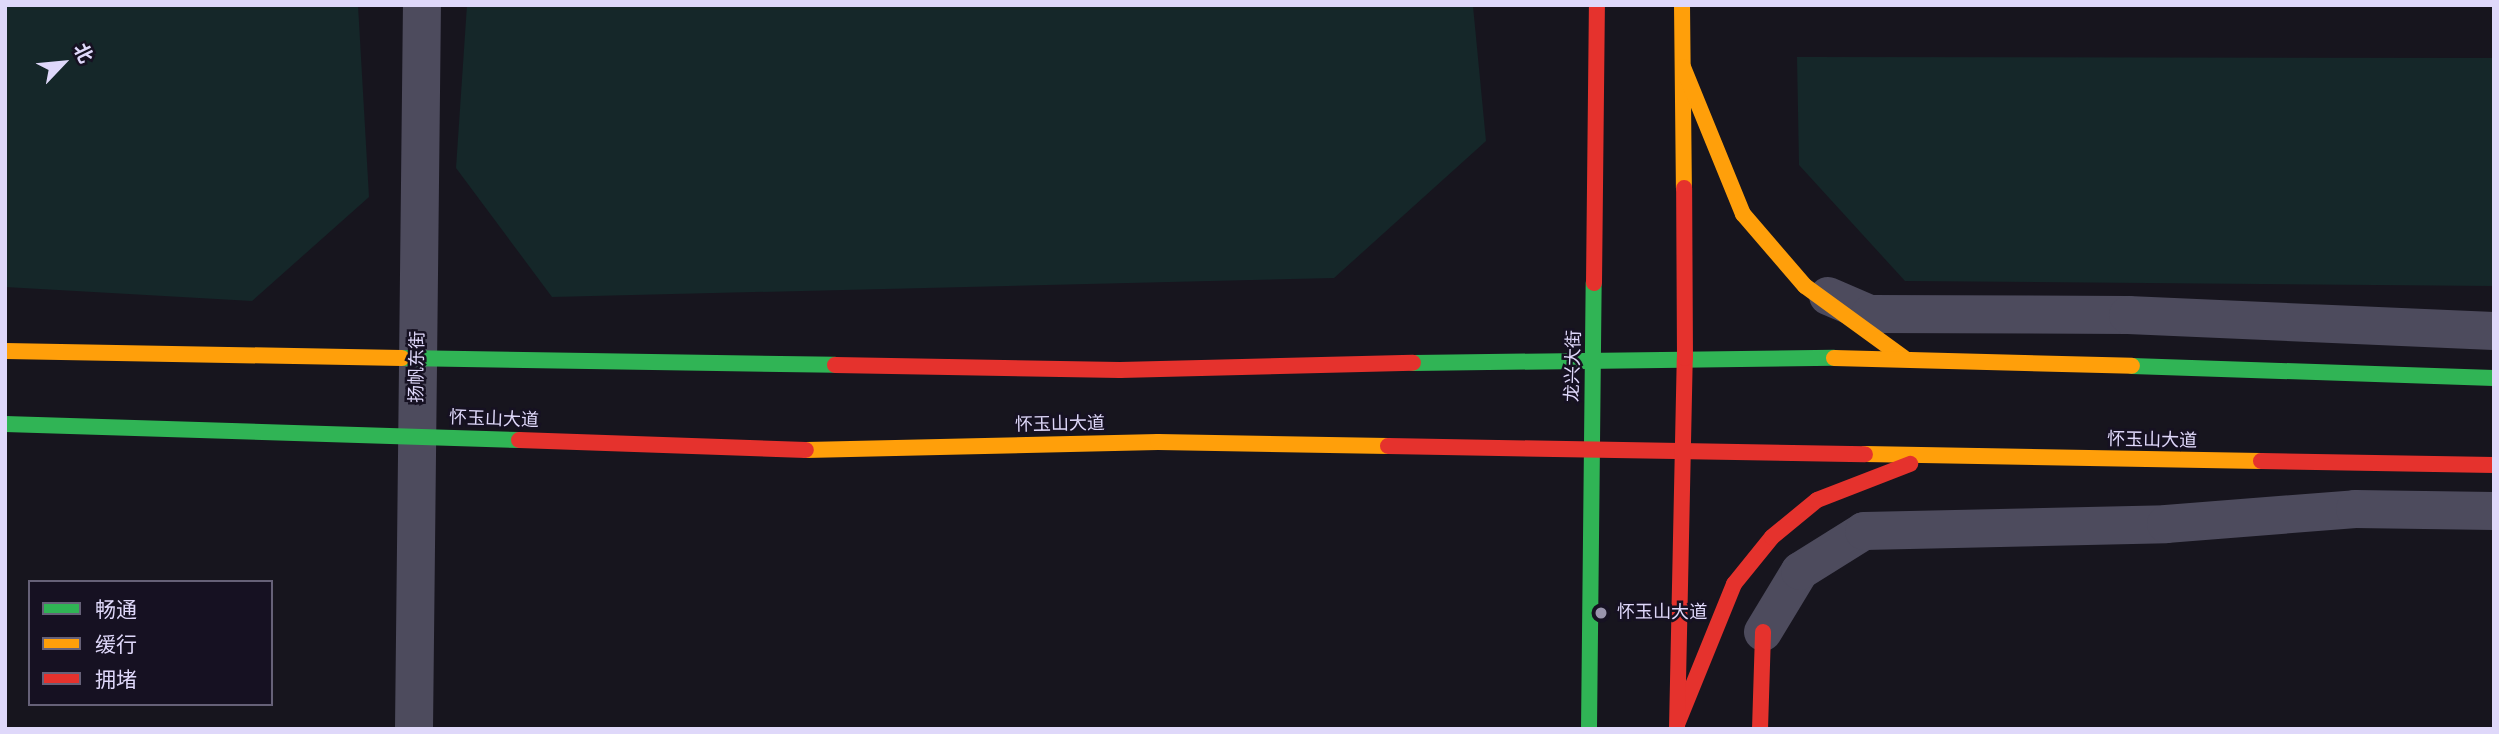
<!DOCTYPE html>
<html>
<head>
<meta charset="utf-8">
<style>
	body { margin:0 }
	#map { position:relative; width:2499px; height:734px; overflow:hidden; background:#17151e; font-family:"Source Sans 3","Noto Sans SC",sans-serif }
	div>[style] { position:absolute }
	.green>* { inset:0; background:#152729 }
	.street>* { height:38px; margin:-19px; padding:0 19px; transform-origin:19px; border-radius:19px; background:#4d4b5d }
	.fast>* { height:16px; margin:-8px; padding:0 8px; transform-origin:8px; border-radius:8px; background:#30b455 }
	.slow>* { height:16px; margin:-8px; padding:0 8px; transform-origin:8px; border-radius:8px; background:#ff9f0a }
	.jam>* { height:16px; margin:-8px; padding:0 8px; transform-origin:8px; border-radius:8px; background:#e5322d }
	.dots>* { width:19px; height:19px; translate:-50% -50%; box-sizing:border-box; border:4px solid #161122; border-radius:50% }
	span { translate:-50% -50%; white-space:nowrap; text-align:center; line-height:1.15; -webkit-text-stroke:5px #161122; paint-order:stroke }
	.street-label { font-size:18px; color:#dfd8fa }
	.poi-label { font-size:18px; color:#dfd8fa }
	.left { translate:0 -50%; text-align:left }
	.frame { position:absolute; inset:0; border:7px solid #dfd8fa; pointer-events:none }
	.legend { position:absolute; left:28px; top:580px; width:245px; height:126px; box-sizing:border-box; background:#161122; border:2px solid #666178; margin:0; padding:9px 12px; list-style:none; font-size:21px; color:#dfd8fa }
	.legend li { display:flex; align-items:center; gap:14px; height:35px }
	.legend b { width:35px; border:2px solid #666178 }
	.north { position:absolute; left:28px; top:28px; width:70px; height:70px; -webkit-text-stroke:5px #161122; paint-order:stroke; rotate:64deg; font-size:19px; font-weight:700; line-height:28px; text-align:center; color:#dfd8fa }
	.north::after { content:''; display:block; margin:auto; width:24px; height:32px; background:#dfd8fa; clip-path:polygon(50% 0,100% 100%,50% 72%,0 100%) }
</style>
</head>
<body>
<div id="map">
	<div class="green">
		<div style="clip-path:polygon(5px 5px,358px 5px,369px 197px,252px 301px,5px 287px)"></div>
		<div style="clip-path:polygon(467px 5px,1473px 6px,1486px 141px,1334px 278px,552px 297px,456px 168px)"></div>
		<div style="clip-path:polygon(1797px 57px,2494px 58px,2494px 286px,1905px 281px,1799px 165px)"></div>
	</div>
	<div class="street">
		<div style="left:1828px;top:296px;width:46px;rotate:23.2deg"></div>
		<div style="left:1870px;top:314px;width:258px;rotate:0.2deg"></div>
		<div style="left:2128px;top:315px;width:366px;rotate:2.5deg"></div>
		<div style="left:1763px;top:632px;width:71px;rotate:-58.8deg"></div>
		<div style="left:1800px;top:571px;width:75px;rotate:-32deg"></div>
		<div style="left:1864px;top:531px;width:302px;rotate:-1.3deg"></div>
		<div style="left:2166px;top:524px;width:190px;rotate:-4.5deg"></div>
		<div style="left:2355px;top:509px;width:139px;rotate:0.8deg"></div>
		<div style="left:414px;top:729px;width:724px;rotate:-89.37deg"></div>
	</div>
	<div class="fast">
		<div style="left:402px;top:358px;width:433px;rotate:0.9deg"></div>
		<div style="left:1413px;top:363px;width:421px;rotate:-0.7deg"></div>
		<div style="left:2132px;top:366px;width:362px;rotate:1.9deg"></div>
		<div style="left:5px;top:424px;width:514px;rotate:1.78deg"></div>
		<div style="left:1589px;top:729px;width:446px;rotate:-89.4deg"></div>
	</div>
	<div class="slow">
		<div style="left:1682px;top:5px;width:183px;rotate:89.4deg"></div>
		<div style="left:1683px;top:67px;width:159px;rotate:67.8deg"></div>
		<div style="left:1743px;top:214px;width:95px;rotate:49.3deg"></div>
		<div style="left:1805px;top:286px;width:122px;rotate:36deg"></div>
		<div style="left:5px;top:351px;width:397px;rotate:1deg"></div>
		<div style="left:1834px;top:358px;width:298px;rotate:1.5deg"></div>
		<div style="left:806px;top:450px;width:352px;rotate:-1.3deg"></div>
		<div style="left:1158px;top:442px;width:230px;rotate:1deg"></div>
		<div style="left:1865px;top:454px;width:396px;rotate:1deg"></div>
	</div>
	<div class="jam">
		<div style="left:1594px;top:283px;width:278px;rotate:-89.4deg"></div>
		<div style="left:835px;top:365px;width:285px;rotate:1deg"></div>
		<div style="left:1120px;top:370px;width:293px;rotate:-1.4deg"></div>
		<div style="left:519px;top:440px;width:287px;rotate:2deg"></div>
		<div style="left:1388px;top:446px;width:477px;rotate:1deg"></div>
		<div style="left:2261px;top:461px;width:233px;rotate:1deg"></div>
		<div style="left:1678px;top:722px;width:149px;rotate:-67.9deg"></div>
		<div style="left:1734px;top:584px;width:60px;rotate:-51deg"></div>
		<div style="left:1772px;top:537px;width:58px;rotate:-39.4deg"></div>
		<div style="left:1817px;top:500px;width:100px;rotate:-21.2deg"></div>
		<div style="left:1677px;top:729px;width:371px;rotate:-88.8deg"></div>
		<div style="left:1685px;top:358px;width:170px;rotate:-90.3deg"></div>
		<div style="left:1760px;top:729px;width:97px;rotate:-88.2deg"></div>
	</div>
	<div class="dots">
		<div style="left:1601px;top:613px;background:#9994ad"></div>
	</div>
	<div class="street-label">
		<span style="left:1574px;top:366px;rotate:-88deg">龙兴大街</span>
		<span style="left:418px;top:367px;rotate:-89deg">扬帆东街</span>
		<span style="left:494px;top:420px;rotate:2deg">怀玉山大道</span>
		<span style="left:1060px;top:425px;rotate:-1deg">怀玉山大道</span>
		<span style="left:2152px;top:441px;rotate:1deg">怀玉山大道</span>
	</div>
	<div class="poi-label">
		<span class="left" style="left:1617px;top:613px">怀玉山大道</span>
	</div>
	<div class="frame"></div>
	<ul class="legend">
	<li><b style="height:9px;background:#30b455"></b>畅通</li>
	<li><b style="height:9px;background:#ff9f0a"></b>缓行</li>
	<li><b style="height:9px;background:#e5322d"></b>拥堵</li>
	</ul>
	<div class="north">北</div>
</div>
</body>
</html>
